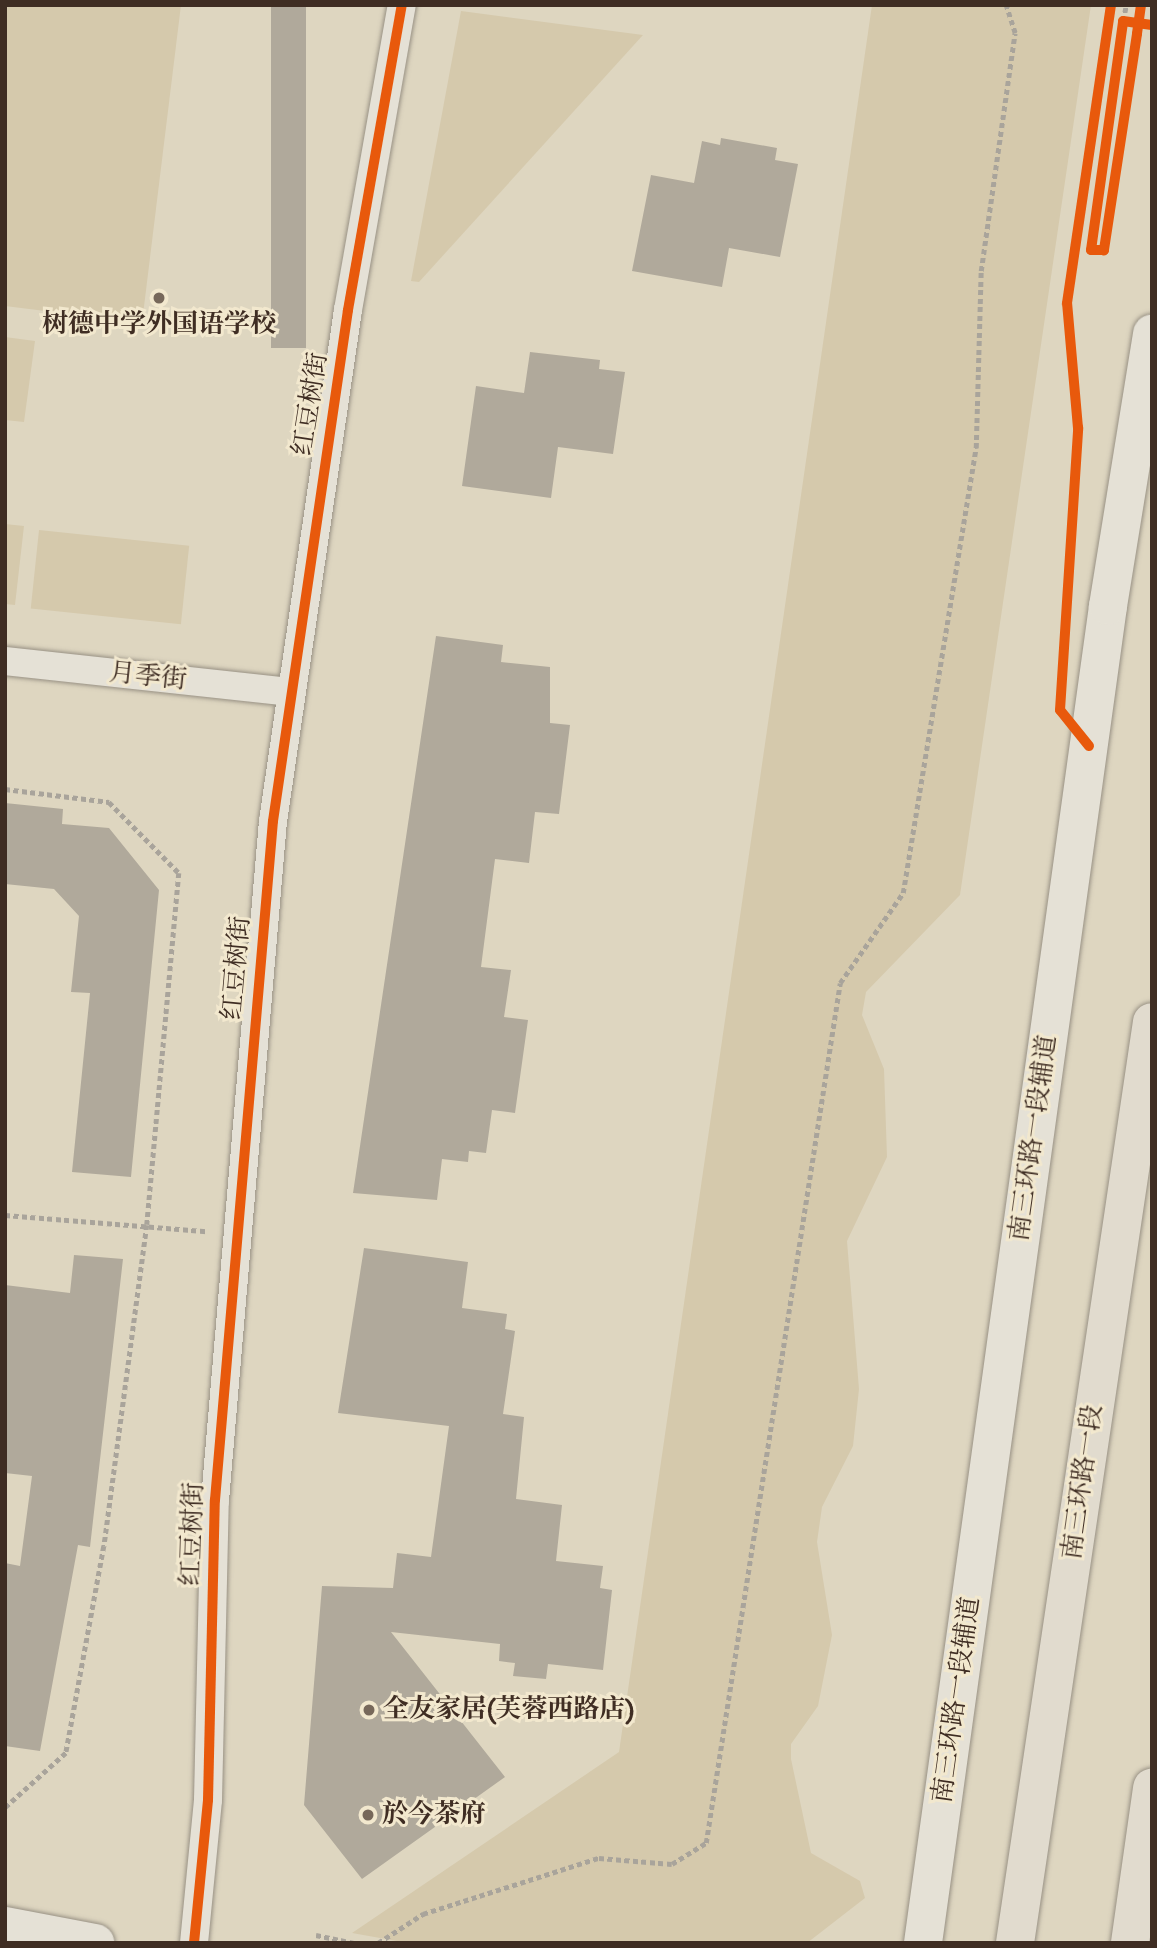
<!DOCTYPE html>
<html>
<head>
<meta charset="utf-8">
<style>
	body { margin:0 }
	#map { position:relative; width:1157px; height:1948px; overflow:hidden; background:#ded6c0; font-family:"IM FELL DW Pica","Noto Serif SC",serif }
	div>[style] { position:absolute }
	.green>* { inset:0; background:#d5c9ac; transform-origin:0 0 }
	.building>* { inset:0; background:#b0a99b; transform-origin:0 0 }
	.path>* { height:4.5px; margin-top:-2.25px; transform-origin:0; background:repeating-linear-gradient(90deg,#a9a49b 0 5px,transparent 0 8.5px) }
	.roads { filter:drop-shadow(0 0 2px #989184) drop-shadow(0 0 2px #989184) }
	.street>* { height:28px; margin:-14px; padding:0 14px; transform-origin:14px; border-radius:14px; background:#e5e1d6 }
	.secondary>* { height:38px; margin:-19px; padding:0 19px; transform-origin:19px; border-radius:19px; background:#e5e1d6 }
	.highway>* { height:38px; margin:-19px; padding:0 19px; transform-origin:19px; border-radius:19px; background:#e1dbce }
	.cycleway>* { height:10px; margin:-5px; padding:0 5px; transform-origin:5px; border-radius:5px; background:#e8590c }
	.dots>* { width:19px; height:19px; translate:-50% -50%; box-sizing:border-box; border:4px solid #f2e8ce; border-radius:50% }
	span { translate:-50% -50%; white-space:nowrap; text-align:center; line-height:1.15; -webkit-text-stroke:6px #f2e8ce; paint-order:stroke }
	.poi-label { font-size:26px; color:#3f2d23; font-weight:700 }
	.left { translate:0 -50%; text-align:left }
	.street-label { font-size:26px; color:#3f2d23 }
	.frame { position:absolute; inset:0; border:7px solid #3f2d23; pointer-events:none }
</style>
</head>
<body>
<div id="map">
	<div class="green">
		<div style="clip-path:polygon(5px 5px,181px 5px,142px 323px,5px 306px)"></div>
		<div style="clip-path:polygon(872px 5px,1091px 5px,960px 895px,866px 992px,862px 1015px,884px 1069px,887px 1157px,847px 1241px,859px 1389px,853px 1446px,822px 1507px,817px 1542px,832px 1635px,818px 1706px,791px 1744px,791px 1759px,811px 1853px,860px 1881px,865px 1898px,807px 1943px,408px 1943px,352px 1933px,619px 1752px)"></div>
		<div style="clip-path:polygon(461px 11px,643px 35px,419px 282px,411px 281px)"></div>
		<div style="clip-path:polygon(5px 337px,35px 341px,24px 422px,5px 420px)"></div>
		<div style="clip-path:polygon(5px 524px,24px 526px,15px 605px,5px 604px)"></div>
		<div style="left:39px;top:530px;width:151px;height:79px;rotate:6deg"></div>
	</div>
	<div class="building">
		<div style="left:271px;top:5px;width:35px;height:343px"></div>
		<div style="clip-path:polygon(721px 138px,777px 148px,775px 160px,798px 164px,780px 257px,729px 248px,722px 287px,632px 271px,651px 175px,694px 183px,702px 141px,720px 145px)"></div>
		<div style="clip-path:polygon(530px 352px,600px 360px,599px 369px,625px 372px,613px 454px,558px 447px,551px 498px,462px 486px,476px 386px,524px 393px)"></div>
		<div style="clip-path:polygon(436px 636px,503px 645px,501px 662px,550px 667px,550px 723px,570px 725px,559px 814px,535px 812px,529px 863px,495px 859px,481px 967px,511px 970px,504px 1017px,528px 1020px,515px 1113px,492px 1110px,486px 1153px,469px 1151px,468px 1162px,442px 1159px,437px 1200px,353px 1193px)"></div>
		<div style="clip-path:polygon(5px 803px,63px 809px,62px 824px,109px 828px,159px 890px,131px 1177px,72px 1172px,90px 993px,71px 992px,79px 916px,54px 889px,5px 884px)"></div>
		<div style="clip-path:polygon(364px 1248px,468px 1262px,462px 1308px,507px 1314px,505px 1329px,515px 1331px,503px 1414px,524px 1417px,516px 1499px,562px 1505px,556px 1561px,603px 1566px,600px 1588px,612px 1590px,603px 1670px,548px 1664px,546px 1679px,513px 1676px,515px 1663px,499px 1661px,500px 1644px,391px 1632px,505px 1777px,362px 1879px,304px 1805px,322px 1586px,393px 1588px,397px 1553px,431px 1557px,449px 1426px,338px 1413px)"></div>
		<div style="clip-path:polygon(74px 1255px,123px 1259px,90px 1547px,78px 1545px,40px 1751px,5px 1746px,5px 1563px,20px 1566px,32px 1476px,5px 1473px,5px 1285px,70px 1293px)"></div>
	</div>
	<div class="path">
		<div style="left:1123px;top:21px;width:16px;rotate:-79deg"></div>
		<div style="left:5px;top:789px;width:105px;rotate:7.1deg"></div>
		<div style="left:109px;top:802px;width:100px;rotate:45.4deg"></div>
		<div style="left:179px;top:873px;width:353px;rotate:95.2deg"></div>
		<div style="left:147px;top:1225px;width:324px;rotate:97.6deg"></div>
		<div style="left:104px;top:1546px;width:210px;rotate:100.4deg"></div>
		<div style="left:66px;top:1753px;width:82px;rotate:138deg"></div>
		<div style="left:5px;top:1215px;width:202px;rotate:4.6deg"></div>
		<div style="left:316px;top:1935px;width:40px;rotate:12deg"></div>
		<div style="left:378px;top:1943px;width:54px;rotate:-32.8deg"></div>
		<div style="left:423px;top:1914px;width:185px;rotate:-17.7deg"></div>
		<div style="left:599px;top:1858px;width:73px;rotate:4.7deg"></div>
		<div style="left:672px;top:1864px;width:40px;rotate:-32deg"></div>
		<div style="left:706px;top:1843px;width:870px;rotate:-81.14deg"></div>
		<div style="left:840px;top:983px;width:110px;rotate:-55deg"></div>
		<div style="left:903px;top:893px;width:451px;rotate:-80.7deg"></div>
		<div style="left:976px;top:448px;width:177px;rotate:-88.4deg"></div>
		<div style="left:981px;top:271px;width:240px;rotate:-81.9deg"></div>
		<div style="left:1015px;top:33px;width:29px;rotate:-108deg"></div>
	</div>
	<div class="roads">
		<div class="street">
			<div style="left:5px;top:661px;width:288px;rotate:6.2deg"></div>
			<div style="left:194px;top:1943px;width:144px;rotate:-84.4deg"></div>
			<div style="left:208px;top:1800px;width:300px;rotate:-88.7deg"></div>
			<div style="left:215px;top:1500px;width:681px;rotate:-85.12deg"></div>
			<div style="left:273px;top:821px;width:516px;rotate:-81.65deg"></div>
			<div style="left:348px;top:310px;width:310px;rotate:-80deg"></div>
		</div>
		<div class="secondary">
			<div style="left:5px;top:1926px;width:92px;rotate:10.7deg"></div>
			<div style="left:923px;top:1943px;width:1350px;rotate:-82.12deg"></div>
			<div style="left:1108px;top:606px;width:276px;rotate:-80.8deg"></div>
		</div>
		<div class="highway">
			<div style="left:1015px;top:1943px;width:931px;rotate:-81.54deg"></div>
			<div style="left:1130px;top:1943px;width:157px;rotate:-81.9deg"></div>
		</div>
	</div>
	<div class="cycleway">
		<div style="left:1141px;top:5px;width:29px;rotate:98deg"></div>
		<div style="left:1137px;top:34px;width:219px;rotate:98.7deg"></div>
		<div style="left:1104px;top:250px;width:13px;rotate:180deg"></div>
		<div style="left:1091px;top:250px;width:231px;rotate:-82deg"></div>
		<div style="left:1123px;top:21px;width:29px;rotate:8deg"></div>
		<div style="left:1089px;top:746px;width:46px;rotate:-128.9deg"></div>
		<div style="left:1060px;top:710px;width:283px;rotate:-86.3deg"></div>
		<div style="left:1078px;top:428px;width:125px;rotate:-95deg"></div>
		<div style="left:1067px;top:303px;width:301px;rotate:-81.6deg"></div>
		<div style="left:194px;top:1943px;width:144px;rotate:-84.4deg"></div>
		<div style="left:208px;top:1800px;width:300px;rotate:-88.7deg"></div>
		<div style="left:215px;top:1500px;width:681px;rotate:-85.12deg"></div>
		<div style="left:273px;top:821px;width:516px;rotate:-81.65deg"></div>
		<div style="left:348px;top:310px;width:310px;rotate:-80deg"></div>
	</div>
	<div class="dots">
		<div style="left:159px;top:298px;background:#77685a"></div>
		<div style="left:369px;top:1710px;background:#77685a"></div>
		<div style="left:368px;top:1815px;background:#77685a"></div>
	</div>
	<div class="poi-label">
		<span style="left:159px;top:325px">树德中学外国语学校</span>
		<span class="left" style="left:383px;top:1710px">全友家居(芙蓉西路店)</span>
		<span class="left" style="left:382px;top:1815px">於今茶府</span>
	</div>
	<div class="street-label">
		<span style="left:311px;top:404px;rotate:-81deg">红豆树街</span>
		<span style="left:148px;top:677px;rotate:6deg">月季街</span>
		<span style="left:237px;top:968px;rotate:-85deg">红豆树街</span>
		<span style="left:1034px;top:1138px;rotate:-82deg">南三环路一段辅道</span>
		<span style="left:1083px;top:1482px;rotate:-82deg">南三环路一段</span>
		<span style="left:193px;top:1534px;rotate:-88deg">红豆树街</span>
		<span style="left:957px;top:1700px;rotate:-82deg">南三环路一段辅道</span>
	</div>
	<div class="frame"></div>
</div>
</body>
</html>
